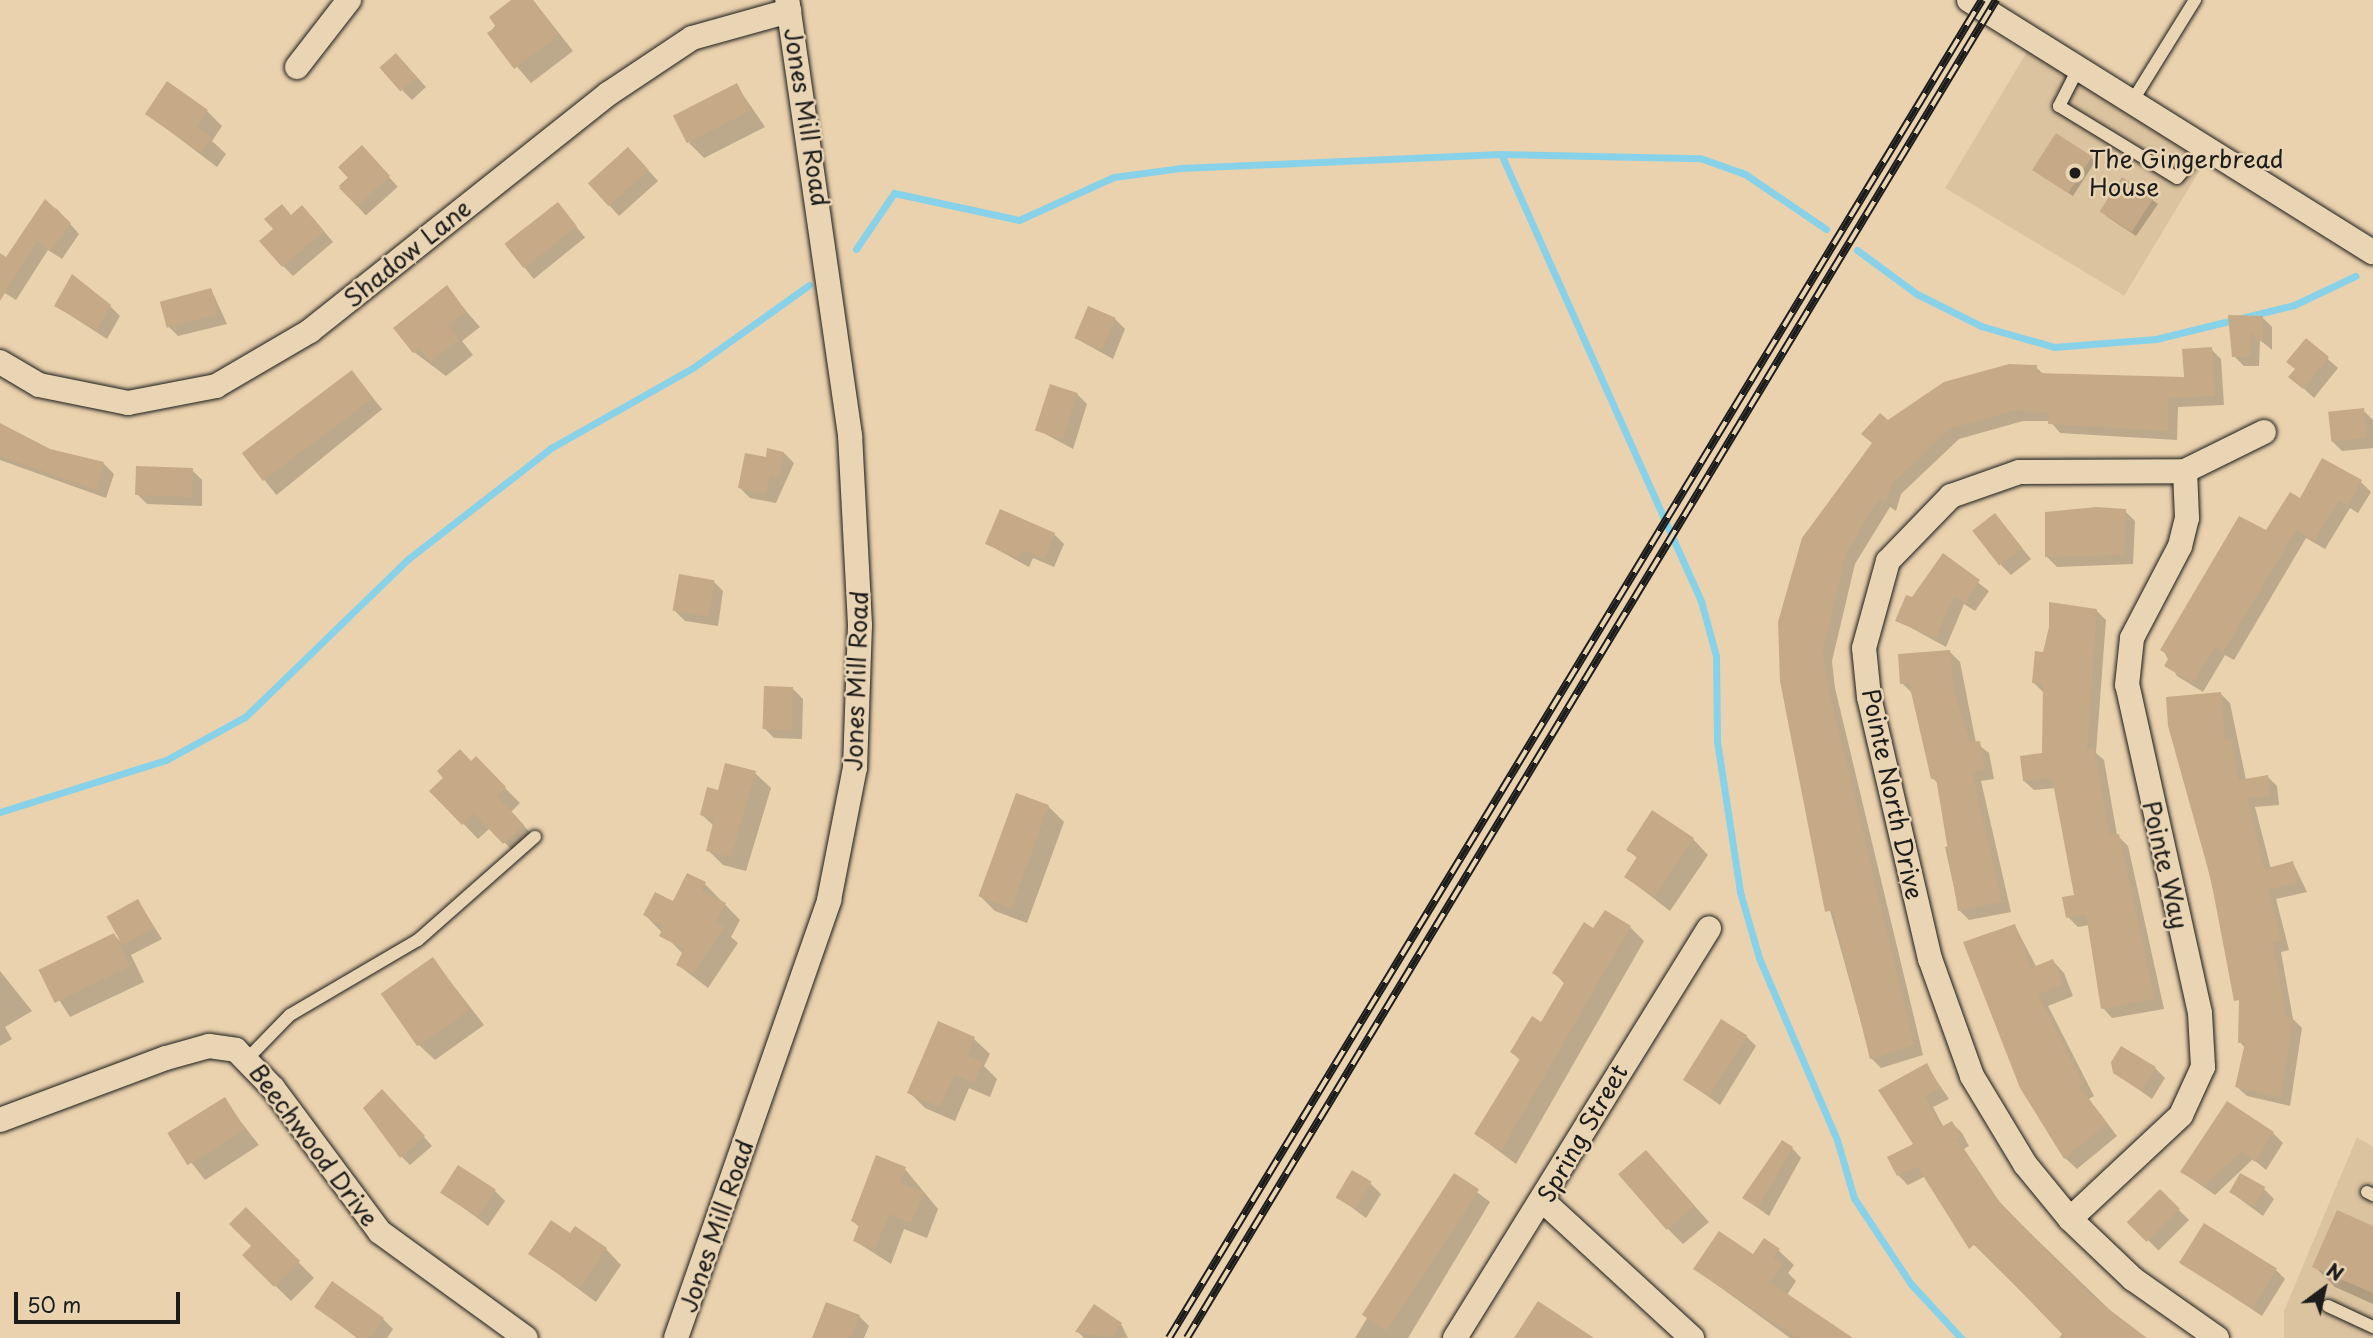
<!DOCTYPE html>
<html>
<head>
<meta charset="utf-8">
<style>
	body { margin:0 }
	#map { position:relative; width:2373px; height:1338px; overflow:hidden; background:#ebd2ae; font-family:"Playpen Sans",sans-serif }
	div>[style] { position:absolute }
	.built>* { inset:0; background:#dcc39f; transform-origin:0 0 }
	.shadow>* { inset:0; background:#0003; transform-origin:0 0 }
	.stream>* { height:7px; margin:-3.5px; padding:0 3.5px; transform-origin:3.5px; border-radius:3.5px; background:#88d2e9 }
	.building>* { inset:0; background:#c6aa87; transform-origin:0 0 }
	.roads { filter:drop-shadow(0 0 2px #1c1c1c) drop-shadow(0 0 2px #1c1c1c) }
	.service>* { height:12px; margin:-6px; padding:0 6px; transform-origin:6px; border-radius:6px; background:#e9d4b3 }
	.minor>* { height:24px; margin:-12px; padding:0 12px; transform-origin:12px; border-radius:12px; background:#e9d4b3 }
	.rail>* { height:8px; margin-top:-4px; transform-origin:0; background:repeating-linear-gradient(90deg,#e9d4b3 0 16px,#1c1c1c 0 32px); box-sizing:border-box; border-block:2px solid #1c1c1c }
	.dots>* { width:19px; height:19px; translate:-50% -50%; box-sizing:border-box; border:4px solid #e9d4b3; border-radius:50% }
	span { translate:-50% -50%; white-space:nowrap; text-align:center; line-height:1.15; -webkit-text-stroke:5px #e9d4b3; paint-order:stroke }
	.street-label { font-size:24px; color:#1c1c1c }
	.poi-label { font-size:24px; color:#1c1c1c }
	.left { translate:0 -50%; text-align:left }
	.north { position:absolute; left:2289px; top:1254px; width:70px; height:70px; -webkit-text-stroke:5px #e9d4b3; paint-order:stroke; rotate:33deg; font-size:19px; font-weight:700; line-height:28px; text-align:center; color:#1c1c1c }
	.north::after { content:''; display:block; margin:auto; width:24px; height:32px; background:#1c1c1c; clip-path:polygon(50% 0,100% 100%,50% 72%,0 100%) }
	.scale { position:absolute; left:14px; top:1292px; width:166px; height:32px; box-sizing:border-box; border:4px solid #1c1c1c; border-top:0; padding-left:9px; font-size:21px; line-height:24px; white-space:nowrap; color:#1c1c1c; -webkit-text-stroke:5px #e9d4b3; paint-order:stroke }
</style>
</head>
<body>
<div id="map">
	<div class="built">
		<div style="left:2028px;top:50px;width:209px;height:161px;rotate:31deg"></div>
		<div style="clip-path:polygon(2357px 1137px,2373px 1147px,2373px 1338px,2284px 1338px,2284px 1311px)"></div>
	</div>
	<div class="shadow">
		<div style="clip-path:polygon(514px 0,533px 0,573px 51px,531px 83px,489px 34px)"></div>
		<div style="clip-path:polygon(406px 65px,426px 87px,412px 100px,402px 90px)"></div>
		<div style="clip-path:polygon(737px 86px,765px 127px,704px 158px,689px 143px)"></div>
		<div style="clip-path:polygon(207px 111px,222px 126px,212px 141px,226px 154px,217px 167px,147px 114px)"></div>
		<div style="left:371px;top:157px;width:40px;height:43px;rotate:48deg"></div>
		<div style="clip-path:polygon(2091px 157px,2095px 162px,2073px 196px,2040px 174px)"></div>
		<div style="clip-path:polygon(638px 159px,658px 181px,619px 216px,590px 184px)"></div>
		<div style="clip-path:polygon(2123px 179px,2158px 204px,2136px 236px,2106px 216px)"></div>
		<div style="left:558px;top:204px;width:43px;height:66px;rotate:51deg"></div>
		<div style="clip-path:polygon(43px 205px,57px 209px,79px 234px,62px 259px,48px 250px,16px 300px,0 290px,0 255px,7px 259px)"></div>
		<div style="clip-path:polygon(291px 216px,312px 217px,333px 242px,293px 276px,283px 266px)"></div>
		<div style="clip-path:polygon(446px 288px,480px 327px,462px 341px,473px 355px,446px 376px,414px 352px)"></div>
		<div style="clip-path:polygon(211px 289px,227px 324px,178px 336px,168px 326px)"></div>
		<div style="clip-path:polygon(56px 306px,110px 306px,120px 316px,107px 339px)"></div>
		<div style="clip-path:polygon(2262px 317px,2272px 327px,2272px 350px,2260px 340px,2259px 366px,2244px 366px,2234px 356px)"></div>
		<div style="clip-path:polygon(1115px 319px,1125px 329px,1113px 359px,1077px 339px)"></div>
		<div style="clip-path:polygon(2306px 340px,2338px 368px,2314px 398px,2301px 386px,2297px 369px)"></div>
		<div style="clip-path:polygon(2211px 349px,2221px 359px,2224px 405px,2178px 407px,2177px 440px,2060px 433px,2050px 421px,2023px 421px,1959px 439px,1901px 494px,1896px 511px,1890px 507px,1855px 564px,1832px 661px,1835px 688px,1923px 1055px,1881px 1068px,1871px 1058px,1818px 867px,1782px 680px,1888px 422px,2036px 367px,2044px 375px,2185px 378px)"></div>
		<div style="left:352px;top:372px;width:48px;height:136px;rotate:51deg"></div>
		<div style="clip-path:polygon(1077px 394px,1087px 404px,1073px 449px,1038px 430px)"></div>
		<div style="clip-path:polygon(2363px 410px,2373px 420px,2373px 448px,2342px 451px,2332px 441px)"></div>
		<div style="clip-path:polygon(0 425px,49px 451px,104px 464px,114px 474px,106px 498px,0 460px)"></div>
		<div style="clip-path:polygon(784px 453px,794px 463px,776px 503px,750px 498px,740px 488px,767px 459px)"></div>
		<div style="clip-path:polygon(192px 470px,202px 480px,202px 506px,147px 504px,137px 494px)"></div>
		<div style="clip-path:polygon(2361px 482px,2371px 492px,2358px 513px,2350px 508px,2325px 549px,2306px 538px,2234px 660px,2225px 655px,2203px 692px,2177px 676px,2163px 650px,2267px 532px)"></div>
		<div style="clip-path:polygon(2125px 511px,2135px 521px,2133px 564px,2057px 567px,2047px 557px)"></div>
		<div style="clip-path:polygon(2004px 526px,2031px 559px,2011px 575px,2001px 565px)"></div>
		<div style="clip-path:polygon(1054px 534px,1064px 544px,1054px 567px,1033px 558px,1029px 567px,987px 544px)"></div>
		<div style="clip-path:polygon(1943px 556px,1989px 591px,1975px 611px,1964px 604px,1946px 647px,1897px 620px)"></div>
		<div style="clip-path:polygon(713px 581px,723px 591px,718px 626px,685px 621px,675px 611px)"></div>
		<div style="clip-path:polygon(2096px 610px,2106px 620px,2096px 753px,2104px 760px,2117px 835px,2128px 846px,2164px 1009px,2112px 1018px,2103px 1008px,2090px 925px,2078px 927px,2068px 917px,2076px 896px,2056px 788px,2034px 790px,2024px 781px,2043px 755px,2043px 692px,2033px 682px,2044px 654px)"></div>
		<div style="clip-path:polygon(1950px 652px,1960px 662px,1976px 743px,1989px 753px,1994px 779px,1981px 781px,2011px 912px,1969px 920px,1959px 910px,1945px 847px,1953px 845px,1940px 785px,1932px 778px,1912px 693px,1902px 683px)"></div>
		<div style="clip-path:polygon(793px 689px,803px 699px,802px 739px,774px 738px,764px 728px)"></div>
		<div style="clip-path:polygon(2220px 693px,2230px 703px,2246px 780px,2268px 777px,2277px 786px,2279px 805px,2255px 807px,2271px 869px,2293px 863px,2307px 892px,2276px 899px,2289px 950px,2281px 952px,2293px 1019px,2302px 1028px,2290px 1106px,2247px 1096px,2237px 1087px,2245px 1048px,2240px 1042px,2240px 1005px,2168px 698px)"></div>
		<div style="clip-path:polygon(476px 759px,520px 803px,511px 812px,538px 841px,520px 858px,490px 828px,478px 839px,432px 791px)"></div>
		<div style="clip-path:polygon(755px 773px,771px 788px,746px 871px,723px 865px,708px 850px,714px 826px,702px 815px,719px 792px)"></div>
		<div style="clip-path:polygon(1048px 806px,1064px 822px,1027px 923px,995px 911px,980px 896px)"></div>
		<div style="clip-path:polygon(1693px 839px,1708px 855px,1670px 911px,1626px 877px,1638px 859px,1628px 849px)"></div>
		<div style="clip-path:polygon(705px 884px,740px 920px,731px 937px,738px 943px,708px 988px,678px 965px,683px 954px,645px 915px)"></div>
		<div style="clip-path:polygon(138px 901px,162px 939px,131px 955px,144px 982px,70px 1017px,40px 970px,114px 935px,121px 942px)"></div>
		<div style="clip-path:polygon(2015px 926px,2037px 968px,2053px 961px,2064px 973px,2073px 996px,2048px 1006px,2094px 1096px,2089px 1099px,2117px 1136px,2077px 1169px,2065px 1158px)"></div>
		<div style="clip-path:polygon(1630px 927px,1644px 941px,1516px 1164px,1476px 1134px,1521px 1061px,1512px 1052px,1541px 1024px,1565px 984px,1554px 973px,1594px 931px)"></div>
		<div style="clip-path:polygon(433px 959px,484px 1025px,435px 1060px,419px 1045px)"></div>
		<div style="clip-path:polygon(0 971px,32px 1011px,5px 1027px,12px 1039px,0 1046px)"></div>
		<div style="clip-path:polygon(1746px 1036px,1756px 1046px,1720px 1105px,1686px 1081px)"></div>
		<div style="clip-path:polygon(974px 1039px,990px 1054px,984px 1066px,997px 1079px,990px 1097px,969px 1088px,955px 1121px,925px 1108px,909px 1092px)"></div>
		<div style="clip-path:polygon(1926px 1065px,1949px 1099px,1933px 1107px,1944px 1128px,1952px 1123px,1962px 1133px,1969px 1146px,1964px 1149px,2003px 1207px,2139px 1338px,2059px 1338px,2063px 1333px,1956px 1227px,1926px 1176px,1908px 1185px,1898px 1175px,1915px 1145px)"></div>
		<div style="clip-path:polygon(2155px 1068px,2165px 1078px,2152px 1099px,2114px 1072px)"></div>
		<div style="clip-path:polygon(224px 1100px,259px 1145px,205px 1180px,170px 1135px)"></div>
		<div style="clip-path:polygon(391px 1100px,432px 1146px,410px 1165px,401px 1156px)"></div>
		<div style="clip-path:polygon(2273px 1133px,2283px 1143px,2266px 1170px,2253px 1159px,2215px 1195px,2182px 1172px)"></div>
		<div style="clip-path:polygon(1792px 1148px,1801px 1158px,1769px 1216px,1744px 1198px)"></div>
		<div style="clip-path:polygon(1646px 1152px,1709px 1222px,1683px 1244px,1668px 1229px)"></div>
		<div style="clip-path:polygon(905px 1169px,938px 1209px,927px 1238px,904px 1229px,891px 1264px,855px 1241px,860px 1228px,853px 1221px)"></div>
		<div style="clip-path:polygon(1454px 1175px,1490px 1202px,1408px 1338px,1355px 1338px)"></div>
		<div style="clip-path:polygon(1371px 1184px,1381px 1194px,1366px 1218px,1338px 1197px)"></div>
		<div style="clip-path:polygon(2264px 1189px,2274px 1199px,2263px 1216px,2229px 1191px)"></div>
		<div style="clip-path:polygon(495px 1191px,505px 1201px,488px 1226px,442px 1192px)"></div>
		<div style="left:2160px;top:1191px;width:41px;height:43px;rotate:45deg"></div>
		<div style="clip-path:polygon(246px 1209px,314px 1278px,291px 1301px,244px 1255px,254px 1246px)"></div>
		<div style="clip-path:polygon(2373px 1228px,2373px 1304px,2335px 1287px,2314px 1266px)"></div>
		<div style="clip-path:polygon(570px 1235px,606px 1249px,621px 1265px,596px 1302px,531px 1254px)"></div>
		<div style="clip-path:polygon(1778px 1250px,1794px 1265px,1788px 1273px,1796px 1281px,1787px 1295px,1850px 1338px,1790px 1338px,1695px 1269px)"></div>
		<div style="clip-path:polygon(2179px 1261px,2275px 1269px,2285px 1279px,2262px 1316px)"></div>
		<div style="clip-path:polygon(316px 1307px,383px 1319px,393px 1329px,387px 1338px,357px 1338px)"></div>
		<div style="clip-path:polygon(859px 1316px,869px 1326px,864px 1338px,814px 1338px)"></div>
		<div style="clip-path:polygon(1121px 1324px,1128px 1338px,1084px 1338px,1077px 1331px)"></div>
	</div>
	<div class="stream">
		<div style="left:1501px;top:154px;width:490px;rotate:65.9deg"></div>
		<div style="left:1701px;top:601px;width:57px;rotate:74.7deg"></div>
		<div style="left:1716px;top:656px;width:85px;rotate:89.3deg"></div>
		<div style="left:1717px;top:741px;width:153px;rotate:81.3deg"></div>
		<div style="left:1740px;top:892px;width:69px;rotate:73.9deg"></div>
		<div style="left:1759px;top:958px;width:198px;rotate:66.8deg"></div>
		<div style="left:1837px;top:1140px;width:60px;rotate:73.7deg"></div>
		<div style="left:1854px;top:1198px;width:103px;rotate:56.5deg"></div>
		<div style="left:1911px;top:1284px;width:74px;rotate:47.2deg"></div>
		<div style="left:856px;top:249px;width:68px;rotate:-55.8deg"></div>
		<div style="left:894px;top:193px;width:128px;rotate:12.2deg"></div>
		<div style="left:1019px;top:220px;width:104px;rotate:-24.4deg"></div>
		<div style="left:1114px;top:177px;width:68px;rotate:-7.7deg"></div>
		<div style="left:1181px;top:168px;width:320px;rotate:-2.5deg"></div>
		<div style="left:1501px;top:154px;width:199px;rotate:1.2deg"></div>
		<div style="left:1700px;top:158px;width:48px;rotate:19.6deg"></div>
		<div style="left:1745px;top:174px;width:98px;rotate:34.2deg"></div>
		<div style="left:1857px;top:250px;width:74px;rotate:36.3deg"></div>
		<div style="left:1917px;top:294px;width:72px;rotate:26.6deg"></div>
		<div style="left:1981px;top:326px;width:76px;rotate:16deg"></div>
		<div style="left:2054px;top:347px;width:102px;rotate:-4.5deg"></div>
		<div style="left:2156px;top:339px;width:142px;rotate:-13.8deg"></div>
		<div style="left:2294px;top:305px;width:68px;rotate:-25.4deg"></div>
		<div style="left:0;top:812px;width:174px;rotate:-17.4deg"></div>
		<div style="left:166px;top:760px;width:90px;rotate:-28.6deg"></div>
		<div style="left:245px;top:717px;width:227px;rotate:-44.1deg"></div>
		<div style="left:408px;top:559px;width:181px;rotate:-37.8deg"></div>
		<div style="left:551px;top:448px;width:164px;rotate:-29.5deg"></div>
		<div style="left:694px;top:367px;width:141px;rotate:-35.5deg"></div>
	</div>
	<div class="building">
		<div style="clip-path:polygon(511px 0,533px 0,559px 35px,514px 69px,487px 33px,496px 27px,489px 17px)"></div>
		<div style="left:396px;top:53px;width:32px;height:22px;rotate:49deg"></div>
		<div style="clip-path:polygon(167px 81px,208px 110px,196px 127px,212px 138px,201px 153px,145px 114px)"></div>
		<div style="left:737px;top:83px;width:31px;height:72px;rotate:63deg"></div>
		<div style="left:2056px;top:133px;width:43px;height:44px;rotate:33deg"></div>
		<div style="clip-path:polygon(362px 145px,390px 176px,357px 206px,339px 188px,349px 179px,338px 167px)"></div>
		<div style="left:628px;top:147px;width:31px;height:54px;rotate:48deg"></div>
		<div style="left:2122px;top:177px;width:38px;height:41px;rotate:33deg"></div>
		<div style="clip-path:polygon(45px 199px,71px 223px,51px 251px,37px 241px,0 301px,0 253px,6px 257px)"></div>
		<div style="left:558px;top:202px;width:31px;height:68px;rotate:52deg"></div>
		<div style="clip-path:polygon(282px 204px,291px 215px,302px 205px,324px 231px,282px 267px,259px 241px,273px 229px,264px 219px)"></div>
		<div style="clip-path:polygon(72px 274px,111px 305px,97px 330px,54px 306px)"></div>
		<div style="clip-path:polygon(447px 285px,466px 311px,448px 325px,459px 339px,430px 362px,419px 348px,413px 353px,393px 328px)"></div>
		<div style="left:211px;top:288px;width:27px;height:53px;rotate:75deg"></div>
		<div style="left:1088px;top:306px;width:30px;height:35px;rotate:23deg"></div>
		<div style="clip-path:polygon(2228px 315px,2263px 316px,2263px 343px,2251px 333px,2250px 357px,2232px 357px)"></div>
		<div style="clip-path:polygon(2306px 338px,2329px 357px,2303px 389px,2288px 377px,2295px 369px,2286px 362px)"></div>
		<div style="clip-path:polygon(2212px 347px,2215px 396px,2168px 398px,2168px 431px,2048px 424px,2049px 412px,2012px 411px,1949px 429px,1892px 484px,1885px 502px,1879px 498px,1846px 554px,1823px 650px,1826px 677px,1914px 1045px,1870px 1059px,1833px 910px,1825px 912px,1780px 681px,1778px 622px,1802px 538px,1872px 443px,1861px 434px,1880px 413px,1888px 420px,1944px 382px,2009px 364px,2037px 365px,2037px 373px,2184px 377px,2182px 349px)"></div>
		<div style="left:352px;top:370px;width:35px;height:138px;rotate:53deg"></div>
		<div style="left:1050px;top:384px;width:29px;height:49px;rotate:18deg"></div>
		<div style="left:2364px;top:408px;width:30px;height:36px;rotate:84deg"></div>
		<div style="clip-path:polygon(0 423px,50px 449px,104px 462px,96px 490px,0 456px)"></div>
		<div style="clip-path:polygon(767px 448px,784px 452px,779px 478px,770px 476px,766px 494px,738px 488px,745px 453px,766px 457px)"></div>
		<div style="clip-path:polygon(2322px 458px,2362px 480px,2348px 505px,2339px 500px,2314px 541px,2296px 530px,2223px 652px,2215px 646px,2193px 683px,2164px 666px,2170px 656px,2160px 650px,2239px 516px,2266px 530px,2290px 492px,2300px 498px)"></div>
		<div style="left:136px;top:466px;width:57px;height:29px;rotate:2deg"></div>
		<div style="clip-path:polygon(2096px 507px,2126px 509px,2124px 555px,2045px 557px,2045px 512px)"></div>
		<div style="clip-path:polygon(1000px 509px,1055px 533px,1044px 559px,1023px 550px,1019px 558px,985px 544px)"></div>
		<div style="left:1995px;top:513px;width:44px;height:29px;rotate:52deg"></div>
		<div style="clip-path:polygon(1943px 553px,1980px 580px,1964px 603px,1954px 596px,1936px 638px,1895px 621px,1906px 595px,1912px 597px)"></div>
		<div style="left:679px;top:574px;width:36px;height:37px;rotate:10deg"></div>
		<div style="clip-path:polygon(2049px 602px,2097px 609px,2087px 749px,2094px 748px,2110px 835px,2119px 834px,2155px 999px,2101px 1009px,2086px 914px,2066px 918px,2062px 897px,2074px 895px,2052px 778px,2023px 781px,2020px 756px,2042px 753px,2043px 684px,2032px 683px,2035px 651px,2043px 652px,2049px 627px)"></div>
		<div style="clip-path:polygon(1950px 650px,1954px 691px,1970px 742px,1980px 741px,1985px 769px,1972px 772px,2002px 902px,1958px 911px,1936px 778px,1931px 779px,1909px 683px,1900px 684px,1898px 654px)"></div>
		<div style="left:764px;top:686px;width:29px;height:43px;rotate:2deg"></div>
		<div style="clip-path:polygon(2221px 692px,2225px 740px,2231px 739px,2239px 780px,2268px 775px,2270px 796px,2247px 798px,2264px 869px,2293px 861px,2298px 882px,2268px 890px,2281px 940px,2273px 942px,2286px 1017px,2293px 1017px,2281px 1097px,2235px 1087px,2245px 1043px,2238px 1043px,2239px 1000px,2234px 1001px,2211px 880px,2168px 726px,2166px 697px)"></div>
		<div style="clip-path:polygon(460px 749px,471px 761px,476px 756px,506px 787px,497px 796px,524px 825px,503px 844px,474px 813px,462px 825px,429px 791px,443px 778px,437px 771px)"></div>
		<div style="clip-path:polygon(725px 763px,756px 771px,731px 857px,706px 851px,714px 819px,700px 815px,707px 787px,718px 790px)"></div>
		<div style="left:1016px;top:793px;width:35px;height:110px;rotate:20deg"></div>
		<div style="clip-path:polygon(1652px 810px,1694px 838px,1654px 897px,1624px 877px,1637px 857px,1626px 850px)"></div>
		<div style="clip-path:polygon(687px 873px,706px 882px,702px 891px,726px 903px,716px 923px,724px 927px,693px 974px,676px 965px,684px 949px,659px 936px,664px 926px,643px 915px,655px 892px,673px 901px)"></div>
		<div style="left:138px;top:899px;width:33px;height:36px;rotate:61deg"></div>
		<div style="clip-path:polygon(1605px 910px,1631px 926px,1501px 1151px,1474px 1134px,1520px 1059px,1510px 1052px,1532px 1016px,1541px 1022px,1565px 981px,1552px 973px,1584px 922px,1593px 928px)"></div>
		<div style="clip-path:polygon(2015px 924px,2031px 968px,2053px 959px,2063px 984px,2038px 995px,2084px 1084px,2079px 1087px,2107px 1123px,2064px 1159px,2020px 1088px,1963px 942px)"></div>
		<div style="left:114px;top:933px;width:37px;height:84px;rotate:64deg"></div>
		<div style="left:433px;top:957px;width:64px;height:64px;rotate:55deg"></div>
		<div style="left:1721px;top:1019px;width:31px;height:72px;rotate:32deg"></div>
		<div style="clip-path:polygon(938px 1021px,975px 1037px,967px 1056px,983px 1062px,974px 1083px,954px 1074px,940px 1107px,907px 1093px)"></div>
		<div style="clip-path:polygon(2121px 1046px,2156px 1067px,2141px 1091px,2113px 1073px,2111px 1062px)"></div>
		<div style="clip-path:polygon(1927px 1063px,1940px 1088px,1925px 1097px,1941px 1127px,1952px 1121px,1961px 1136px,1956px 1139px,1994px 1196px,2090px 1295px,2147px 1338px,2066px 1338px,1975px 1244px,1969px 1249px,1917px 1166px,1897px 1176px,1887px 1157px,1913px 1144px,1878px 1090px)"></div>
		<div style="clip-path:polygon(382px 1089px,425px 1136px,400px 1158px,363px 1108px)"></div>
		<div style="left:225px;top:1097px;width:38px;height:68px;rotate:58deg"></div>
		<div style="clip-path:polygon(2227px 1101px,2274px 1132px,2255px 1162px,2242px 1150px,2204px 1186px,2180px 1172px)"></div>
		<div style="clip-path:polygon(1782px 1140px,1793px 1147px,1758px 1208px,1742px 1198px)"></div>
		<div style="left:1646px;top:1150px;width:74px;height:37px;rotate:49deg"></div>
		<div style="clip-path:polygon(876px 1155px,906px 1167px,900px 1183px,924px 1192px,911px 1223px,889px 1214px,875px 1250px,853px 1241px,859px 1225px,851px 1221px)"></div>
		<div style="left:458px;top:1165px;width:45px;height:33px;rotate:33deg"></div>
		<div style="left:1352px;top:1170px;width:23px;height:32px;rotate:31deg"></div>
		<div style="left:1454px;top:1173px;width:30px;height:169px;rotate:33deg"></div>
		<div style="left:2240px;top:1173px;width:29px;height:22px;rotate:29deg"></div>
		<div style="left:2160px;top:1189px;width:28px;height:47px;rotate:45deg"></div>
		<div style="clip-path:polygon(246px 1207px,300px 1261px,274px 1287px,242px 1255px,251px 1246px,229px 1224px)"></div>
		<div style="clip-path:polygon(2337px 1210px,2373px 1226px,2373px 1293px,2312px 1267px)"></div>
		<div style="clip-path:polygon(551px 1220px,570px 1233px,575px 1226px,607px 1248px,580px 1288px,528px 1254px)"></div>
		<div style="left:2204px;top:1223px;width:86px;height:47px;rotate:32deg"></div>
		<div style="clip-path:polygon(1719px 1231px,1753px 1254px,1764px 1238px,1780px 1249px,1773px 1258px,1782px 1264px,1770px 1282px,1853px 1338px,1798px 1338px,1693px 1269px)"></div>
		<div style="clip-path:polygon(332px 1281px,384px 1318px,370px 1338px,359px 1338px,314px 1307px)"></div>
		<div style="clip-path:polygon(1538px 1301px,1594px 1338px,1514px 1338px)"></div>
		<div style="clip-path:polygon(826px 1302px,860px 1315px,851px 1338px,812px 1338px)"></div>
		<div style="clip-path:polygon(1094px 1304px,1122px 1323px,1111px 1338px,1075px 1332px)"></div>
	</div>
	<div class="roads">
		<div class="service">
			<div style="left:2079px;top:67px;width:44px;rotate:117.1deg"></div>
			<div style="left:2059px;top:106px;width:138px;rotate:31.4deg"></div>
			<div style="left:2177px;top:178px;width:44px;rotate:-48.7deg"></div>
			<div style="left:2133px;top:100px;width:118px;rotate:-58.2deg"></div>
			<div style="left:248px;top:1058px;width:60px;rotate:-45.7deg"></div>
			<div style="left:290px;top:1015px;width:148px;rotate:-30.4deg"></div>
			<div style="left:418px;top:940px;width:156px;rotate:-41.4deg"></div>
			<div style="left:2367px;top:1192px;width:7px;rotate:27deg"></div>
			<div style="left:2328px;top:1306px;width:50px;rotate:25deg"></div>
		</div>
		<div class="minor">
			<div style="left:1969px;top:0;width:476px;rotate:32deg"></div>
			<div style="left:297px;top:67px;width:85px;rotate:-52.2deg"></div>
			<div style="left:0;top:362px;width:45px;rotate:30.5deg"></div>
			<div style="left:39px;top:385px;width:91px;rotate:11.4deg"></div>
			<div style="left:128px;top:403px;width:90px;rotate:-10.9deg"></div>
			<div style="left:216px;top:386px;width:109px;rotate:-30.3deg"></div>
			<div style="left:310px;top:331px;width:381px;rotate:-38.5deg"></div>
			<div style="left:608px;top:94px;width:101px;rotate:-33.7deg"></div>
			<div style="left:692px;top:38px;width:101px;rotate:-15.6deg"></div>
			<div style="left:0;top:1120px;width:177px;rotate:-20.5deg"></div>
			<div style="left:166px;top:1058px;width:45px;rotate:-15.6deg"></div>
			<div style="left:209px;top:1046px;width:27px;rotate:8deg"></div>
			<div style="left:236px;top:1050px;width:53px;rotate:45.8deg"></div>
			<div style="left:273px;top:1088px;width:179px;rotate:53.4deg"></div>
			<div style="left:380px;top:1232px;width:180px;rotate:36deg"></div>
			<div style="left:1542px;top:1200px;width:204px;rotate:42.6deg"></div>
			<div style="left:2070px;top:1219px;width:152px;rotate:-43.1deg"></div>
			<div style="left:2181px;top:1115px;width:53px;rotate:-65.4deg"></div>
			<div style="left:2203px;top:1067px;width:54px;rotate:-93.2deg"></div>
			<div style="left:2200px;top:1013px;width:336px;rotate:-102.5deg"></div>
			<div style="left:2127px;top:685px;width:47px;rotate:-83.9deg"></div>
			<div style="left:2132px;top:638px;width:104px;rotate:-62.4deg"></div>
			<div style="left:2180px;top:546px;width:29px;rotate:-76deg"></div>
			<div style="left:2187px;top:518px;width:47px;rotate:-92.4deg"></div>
			<div style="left:676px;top:1338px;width:464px;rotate:-70.7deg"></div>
			<div style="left:829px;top:900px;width:135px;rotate:-78.9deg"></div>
			<div style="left:855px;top:768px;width:143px;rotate:-88deg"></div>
			<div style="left:860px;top:625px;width:190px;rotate:-93deg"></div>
			<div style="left:850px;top:435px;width:440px;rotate:-98.2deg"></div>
			<div style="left:1455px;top:1338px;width:482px;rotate:-58.2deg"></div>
			<div style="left:2217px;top:1338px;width:103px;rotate:-144.9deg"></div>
			<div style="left:2133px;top:1279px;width:87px;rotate:-136.4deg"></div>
			<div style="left:2070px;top:1219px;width:71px;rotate:-129.3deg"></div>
			<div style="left:2025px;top:1164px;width:103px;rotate:-121.1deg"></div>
			<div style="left:1972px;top:1076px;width:124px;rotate:-109.7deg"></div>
			<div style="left:1930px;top:959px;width:269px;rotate:-103.1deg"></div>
			<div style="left:1869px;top:697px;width:49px;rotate:-95.8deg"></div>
			<div style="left:1864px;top:648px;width:90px;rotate:-74.6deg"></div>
			<div style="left:1888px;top:561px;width:91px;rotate:-45.9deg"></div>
			<div style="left:1951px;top:496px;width:72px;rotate:-19.4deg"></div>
			<div style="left:2019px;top:472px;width:166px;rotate:-0.3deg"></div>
			<div style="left:2185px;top:471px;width:88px;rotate:-26.3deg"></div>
		</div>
	</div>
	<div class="rail">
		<div style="left:1169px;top:1338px;width:1566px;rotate:-58.72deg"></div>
		<div style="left:1187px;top:1338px;width:1564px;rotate:-58.84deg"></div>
	</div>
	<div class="dots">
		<div style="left:2075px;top:173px;background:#1c1c1c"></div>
	</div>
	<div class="street-label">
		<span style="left:807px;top:117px;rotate:81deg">Jones Mill Road</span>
		<span style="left:407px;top:253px;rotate:-39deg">Shadow Lane</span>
		<span style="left:856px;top:681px;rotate:-88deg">Jones Mill Road</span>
		<span style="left:1893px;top:794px;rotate:78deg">Pointe North Drive</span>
		<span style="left:2166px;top:865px;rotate:77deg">Pointe Way</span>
		<span style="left:1582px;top:1133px;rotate:-60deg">Spring Street</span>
		<span style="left:314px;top:1145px;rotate:53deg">Beechwood Drive</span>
		<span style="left:716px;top:1226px;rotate:-71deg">Jones Mill Road</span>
	</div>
	<div class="poi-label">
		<span class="left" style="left:2089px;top:173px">The Gingerbread<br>House</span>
	</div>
	<div class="north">N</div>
	<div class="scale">50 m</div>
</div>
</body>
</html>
